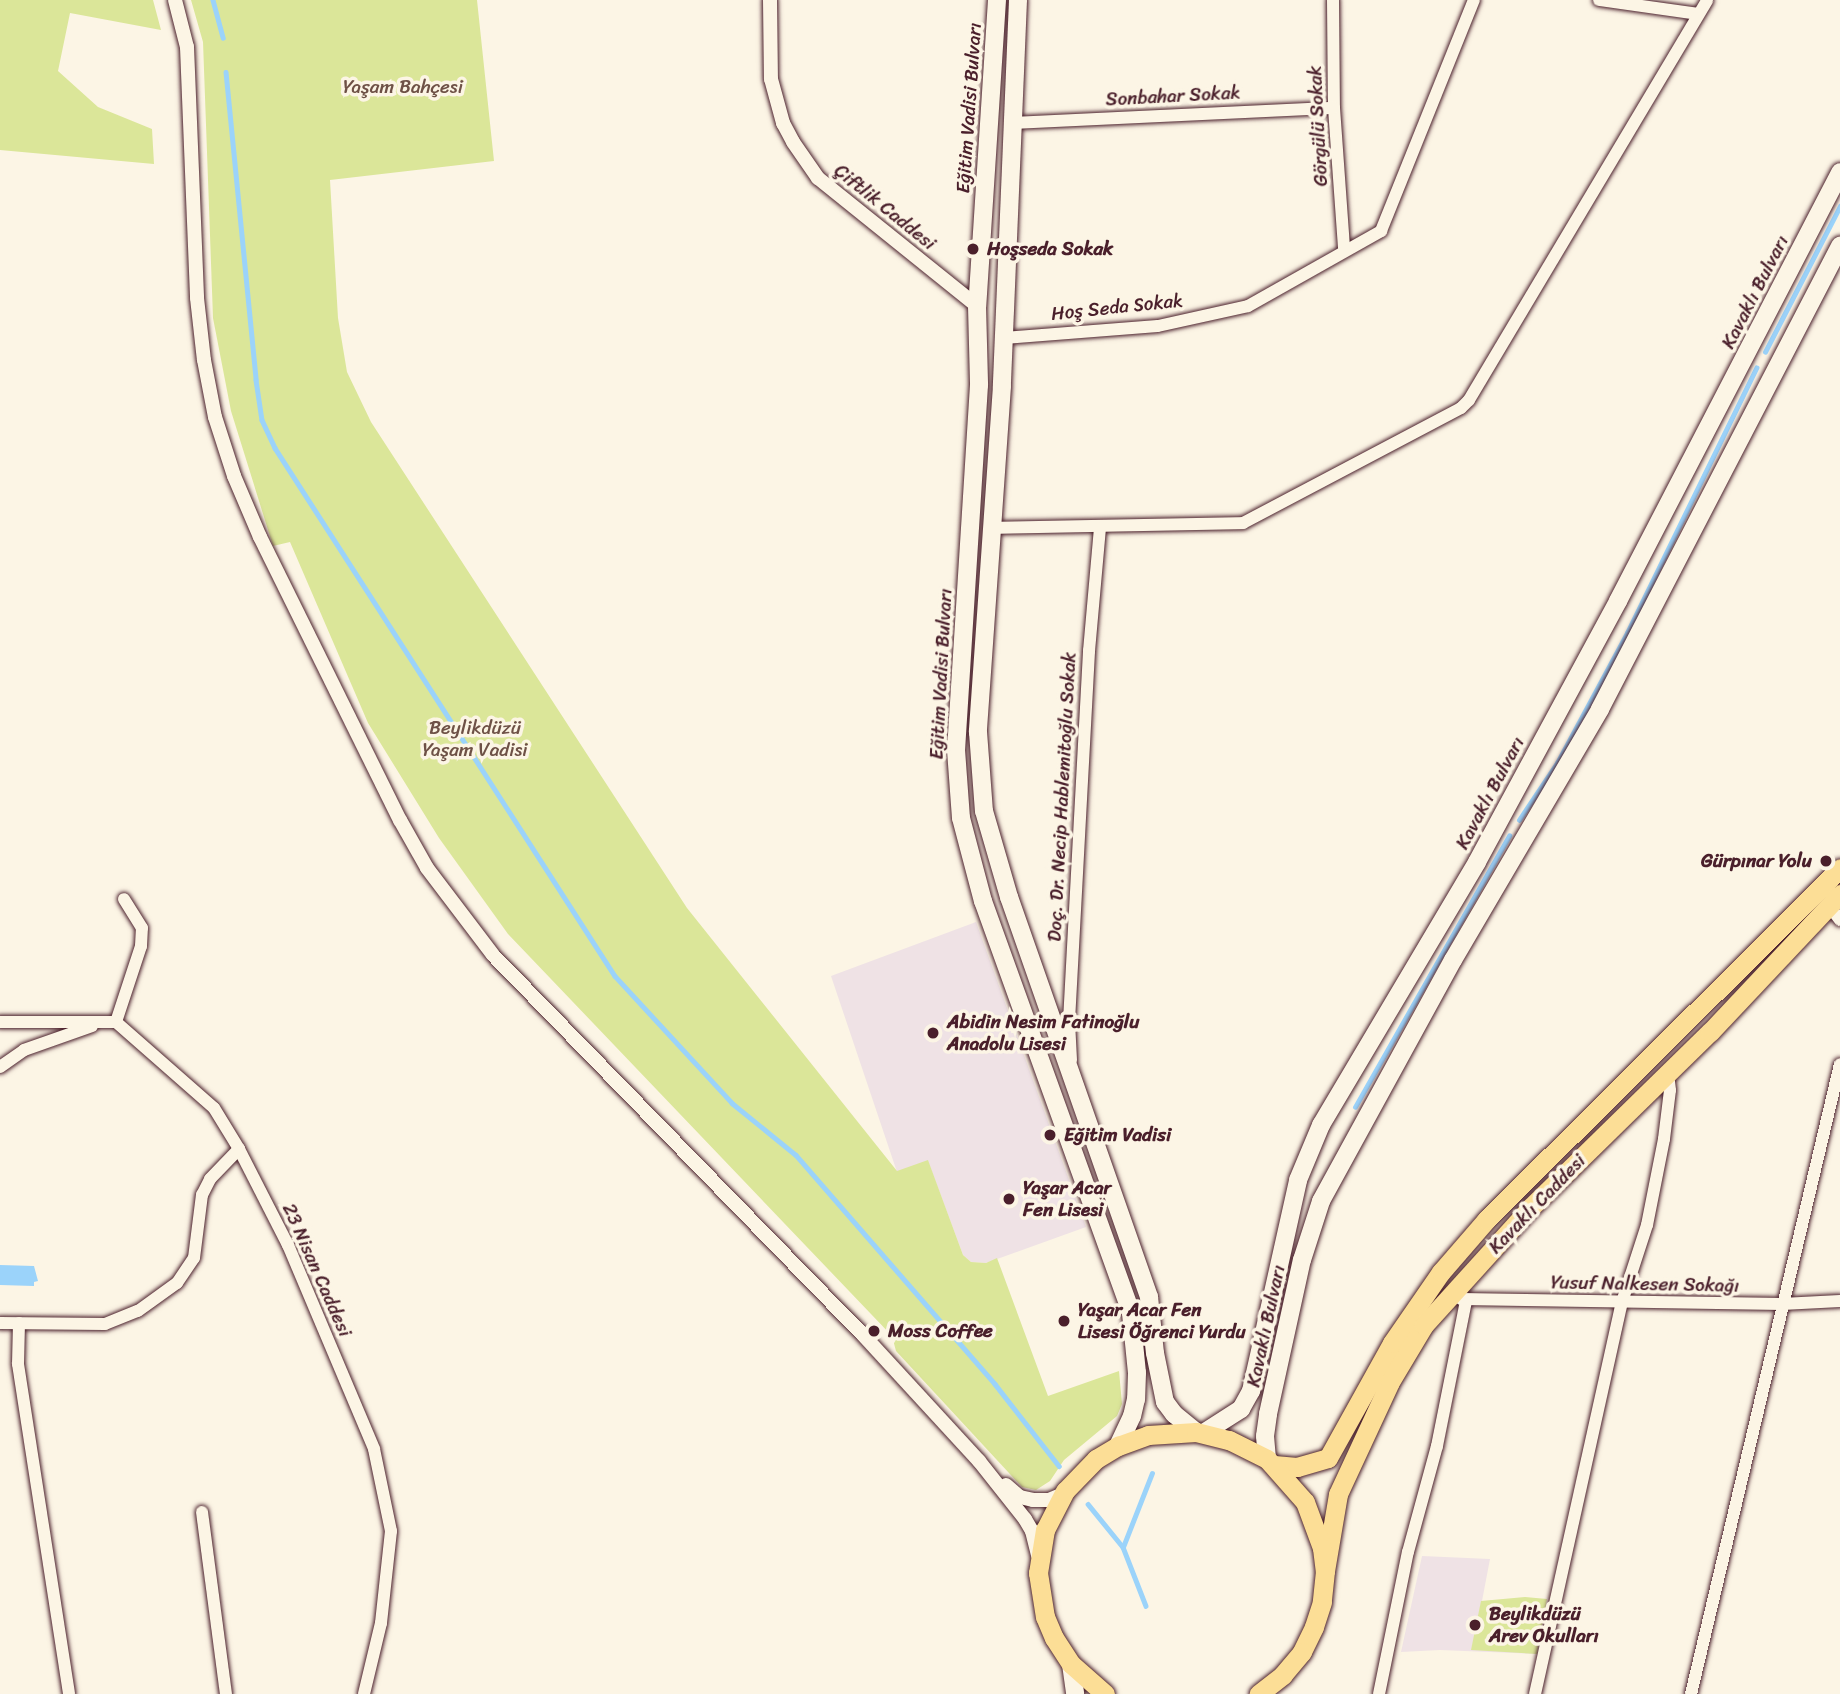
<!DOCTYPE html>
<html>
<head>
<meta charset="utf-8">
<style>
	body { margin:0 }
	#map { position:relative; width:1840px; height:1694px; overflow:hidden; background:#fcf5e5; font-family:Sriracha,sans-serif }
	div>[style] { position:absolute }
	.built>* { inset:0; background:#efe2e5 }
	.green>* { inset:0; background:#dbe699 }
	.water>* { inset:0; background:#9bd3fa }
	.stream>* { height:4.5px; margin:-2.25px; padding:0 2.25px; transform-origin:2.25px; border-radius:2.25px; background:#9bd3fa }
	.roads { filter:drop-shadow(0 0 2px #4a1f2b) drop-shadow(0 0 2px #4a1f2b) }
	.minor>* { height:12px; margin:-6px; padding:0 6px; transform-origin:6px; border-radius:6px; background:#fcf5e5 }
	.tertiary>* { height:14px; margin:-7px; padding:0 7px; transform-origin:7px; border-radius:7px; background:#fcf5e5 }
	.secondary>* { height:18px; margin:-9px; padding:0 9px; transform-origin:9px; border-radius:9px; background:#fcf5e5 }
	.primary>* { height:19px; margin:-9.5px; padding:0 9.5px; transform-origin:9.5px; border-radius:9.5px; background:#fcde96 }
	.dots>* { width:19px; height:19px; translate:-50% -50%; box-sizing:border-box; border:4px solid #fcf5e5; border-radius:50% }
	span { translate:-50% -50%; white-space:nowrap; text-align:center; line-height:1.15; -webkit-text-stroke:7px #fcf5e5; paint-order:stroke }
	.park-label { font-size:19px; color:#6e5146 }
	.street-label { font-size:19px; color:#4a1f2b }
	.poi-label { font-size:19px; color:#4a1f2b; font-weight:700 }
	.left { translate:0 -50%; text-align:left }
	.right { translate:-100% -50%; text-align:right }
</style>
</head>
<body>
<div id="map">
	<div class="built">
		<div style="clip-path:polygon(976px 922px,1086px 1227px,986px 1263px,971px 1262px,963px 1255px,928px 1161px,897px 1172px,831px 976px)"></div>
		<div style="clip-path:polygon(1422px 1556px,1490px 1559px,1482px 1601px,1547px 1599px,1537px 1654px,1440px 1650px,1401px 1652px)"></div>
	</div>
	<div class="green">
		<div style="clip-path:polygon(0 0,153px 0,161px 30px,70px 13px,58px 71px,98px 107px,152px 129px,154px 164px,0 150px)"></div>
		<div style="clip-path:polygon(191px 0,477px 0,494px 161px,330px 180px,338px 318px,347px 372px,371px 422px,687px 908px,897px 1171px,928px 1160px,963px 1255px,971px 1262px,986px 1263px,997px 1258px,1048px 1396px,1119px 1371px,1122px 1404px,1117px 1416px,1064px 1460px,1050px 1481px,1036px 1490px,1022px 1487px,896px 1351px,892px 1336px,508px 934px,439px 838px,368px 723px,290px 542px,273px 546px,231px 411px,213px 318px,203px 42px)"></div>
		<div style="clip-path:polygon(1525px 1597px,1547px 1599px,1537px 1654px,1471px 1650px,1481px 1601px)"></div>
	</div>
	<div class="water">
		<div style="clip-path:polygon(0 1265px,34px 1266px,38px 1281px,34px 1282px,34px 1286px,0 1285px)"></div>
	</div>
	<div class="stream">
		<div style="left:213px;top:0;width:39px;rotate:75deg"></div>
		<div style="left:226px;top:72px;width:309px;rotate:84.4deg"></div>
		<div style="left:256px;top:380px;width:40px;rotate:81.5deg"></div>
		<div style="left:262px;top:420px;width:31px;rotate:65deg"></div>
		<div style="left:275px;top:448px;width:628px;rotate:57.22deg"></div>
		<div style="left:615px;top:976px;width:173px;rotate:47.3deg"></div>
		<div style="left:732px;top:1103px;width:82px;rotate:39.1deg"></div>
		<div style="left:796px;top:1155px;width:303px;rotate:49deg"></div>
		<div style="left:995px;top:1384px;width:104px;rotate:52deg"></div>
		<div style="left:1765px;top:352px;width:164px;rotate:-62.8deg"></div>
		<div style="left:1519px;top:820px;width:69px;rotate:-56.3deg"></div>
		<div style="left:1557px;top:763px;width:148px;rotate:-61.7deg"></div>
		<div style="left:1627px;top:633px;width:295px;rotate:-64deg"></div>
		<div style="left:1355px;top:1107px;width:312px;rotate:-60.4deg"></div>
		<div style="left:1088px;top:1504px;width:55px;rotate:50.9deg"></div>
		<div style="left:1123px;top:1547px;width:63px;rotate:68.7deg"></div>
		<div style="left:1123px;top:1547px;width:79px;rotate:-68.6deg"></div>
	</div>
	<div class="roads">
		<div class="minor">
			<div style="left:1333px;top:0;width:108px;rotate:89.5deg"></div>
			<div style="left:1334px;top:108px;width:141px;rotate:85.9deg"></div>
			<div style="left:1599px;top:0;width:100px;rotate:8deg"></div>
			<div style="left:1013px;top:123px;width:321px;rotate:-2.7deg"></div>
			<div style="left:1004px;top:338px;width:154px;rotate:-4.5deg"></div>
			<div style="left:1158px;top:326px;width:92px;rotate:-12.5deg"></div>
			<div style="left:1248px;top:306px;width:153px;rotate:-29.4deg"></div>
			<div style="left:1381px;top:231px;width:249px;rotate:-68.1deg"></div>
			<div style="left:992px;top:528px;width:251px;rotate:-1.1deg"></div>
			<div style="left:1243px;top:523px;width:246px;rotate:-27.8deg"></div>
			<div style="left:1461px;top:408px;width:11px;rotate:-45deg"></div>
			<div style="left:1469px;top:400px;width:465px;rotate:-59.2deg"></div>
			<div style="left:1828px;top:904px;width:20px;rotate:53deg"></div>
			<div style="left:0;top:1022px;width:116px"></div>
			<div style="left:116px;top:1022px;width:130px;rotate:41.3deg"></div>
			<div style="left:214px;top:1108px;width:48px;rotate:58.6deg"></div>
			<div style="left:239px;top:1149px;width:108px;rotate:63deg"></div>
			<div style="left:288px;top:1245px;width:221px;rotate:67.1deg"></div>
			<div style="left:374px;top:1449px;width:84px;rotate:78.3deg"></div>
			<div style="left:391px;top:1531px;width:93px;rotate:96.2deg"></div>
			<div style="left:381px;top:1623px;width:73px;rotate:103.5deg"></div>
			<div style="left:116px;top:1022px;width:80px;rotate:-71.8deg"></div>
			<div style="left:141px;top:946px;width:18px;rotate:-87deg"></div>
			<div style="left:142px;top:928px;width:34px;rotate:-122deg"></div>
			<div style="left:1071px;top:1060px;width:39px;rotate:-93deg"></div>
			<div style="left:1069px;top:1021px;width:371px;rotate:-86.9deg"></div>
			<div style="left:1089px;top:651px;width:123px;rotate:-84.9deg"></div>
			<div style="left:0;top:1067px;width:29px;rotate:-35deg"></div>
			<div style="left:24px;top:1050px;width:72px;rotate:-19.4deg"></div>
			<div style="left:1461px;top:1299px;width:321px;rotate:0.9deg"></div>
			<div style="left:1782px;top:1304px;width:58px;rotate:-3deg"></div>
			<div style="left:0;top:1323px;width:105px;rotate:0.5deg"></div>
			<div style="left:105px;top:1324px;width:35px;rotate:-22deg"></div>
			<div style="left:138px;top:1311px;width:48px;rotate:-35.7deg"></div>
			<div style="left:177px;top:1283px;width:30px;rotate:-56deg"></div>
			<div style="left:194px;top:1258px;width:64px;rotate:-82.8deg"></div>
			<div style="left:202px;top:1195px;width:18px;rotate:-63deg"></div>
			<div style="left:210px;top:1179px;width:42px;rotate:-46deg"></div>
			<div style="left:19px;top:1323px;width:41px;rotate:91.4deg"></div>
			<div style="left:18px;top:1364px;width:334px;rotate:81.2deg"></div>
			<div style="left:202px;top:1512px;width:184px;rotate:82.5deg"></div>
			<div style="left:1379px;top:1694px;width:145px;rotate:-78.5deg"></div>
			<div style="left:1408px;top:1552px;width:110px;rotate:-74.7deg"></div>
			<div style="left:1437px;top:1446px;width:148px;rotate:-78.7deg"></div>
			<div style="left:1535px;top:1694px;width:402px;rotate:-77.5deg"></div>
			<div style="left:1622px;top:1302px;width:81px;rotate:-72deg"></div>
			<div style="left:1647px;top:1225px;width:88px;rotate:-78.8deg"></div>
			<div style="left:1664px;top:1139px;width:49px;rotate:-83deg"></div>
			<div style="left:1670px;top:1090px;width:17px;rotate:-97deg"></div>
			<div style="left:1691px;top:1694px;width:647px;rotate:-76.69deg"></div>
		</div>
		<div class="tertiary">
			<div style="left:175px;top:0;width:49px;rotate:75.7deg"></div>
			<div style="left:187px;top:47px;width:251px;rotate:87.7deg"></div>
			<div style="left:197px;top:298px;width:62px;rotate:83.6deg"></div>
			<div style="left:204px;top:360px;width:58px;rotate:79.1deg"></div>
			<div style="left:215px;top:417px;width:62px;rotate:72.1deg"></div>
			<div style="left:234px;top:476px;width:66px;rotate:66.9deg"></div>
			<div style="left:260px;top:537px;width:316px;rotate:63.7deg"></div>
			<div style="left:400px;top:820px;width:55px;rotate:60.6deg"></div>
			<div style="left:427px;top:868px;width:109px;rotate:52.8deg"></div>
			<div style="left:493px;top:955px;width:532px;rotate:45.76deg"></div>
			<div style="left:864px;top:1336px;width:170px;rotate:47.4deg"></div>
			<div style="left:979px;top:1461px;width:74px;rotate:51.6deg"></div>
			<div style="left:1025px;top:1519px;width:14px;rotate:60deg"></div>
			<div style="left:1032px;top:1531px;width:25px;rotate:76deg"></div>
			<div style="left:770px;top:0;width:79px;rotate:89.3deg"></div>
			<div style="left:771px;top:79px;width:46px;rotate:74.7deg"></div>
			<div style="left:783px;top:123px;width:21px;rotate:62deg"></div>
			<div style="left:793px;top:142px;width:44px;rotate:55.2deg"></div>
			<div style="left:818px;top:178px;width:204px;rotate:38.8deg"></div>
			<div style="left:1006px;top:1485px;width:18px;rotate:41deg"></div>
			<div style="left:1020px;top:1497px;width:13px;rotate:13deg"></div>
			<div style="left:1033px;top:1500px;width:16px"></div>
			<div style="left:1049px;top:1500px;width:15px;rotate:-23deg"></div>
		</div>
		<div class="secondary">
			<div style="left:997px;top:0;width:307px;rotate:93.7deg"></div>
			<div style="left:977px;top:306px;width:79px;rotate:88.5deg"></div>
			<div style="left:979px;top:385px;width:366px;rotate:93.6deg"></div>
			<div style="left:956px;top:750px;width:68px;rotate:85.8deg"></div>
			<div style="left:961px;top:818px;width:86px;rotate:75.2deg"></div>
			<div style="left:983px;top:901px;width:438px;rotate:70.2deg"></div>
			<div style="left:1131px;top:1313px;width:60px;rotate:84.3deg"></div>
			<div style="left:1137px;top:1373px;width:26px;rotate:92deg"></div>
			<div style="left:1136px;top:1399px;width:17px;rotate:103deg"></div>
			<div style="left:1132px;top:1416px;width:33px;rotate:115deg"></div>
			<div style="left:1018px;top:0;width:386px;rotate:92.4deg"></div>
			<div style="left:1002px;top:386px;width:347px;rotate:94deg"></div>
			<div style="left:978px;top:732px;width:79px;rotate:85.7deg"></div>
			<div style="left:984px;top:811px;width:90px;rotate:73.8deg"></div>
			<div style="left:1009px;top:897px;width:424px;rotate:70.7deg"></div>
			<div style="left:1149px;top:1297px;width:56px;rotate:83.9deg"></div>
			<div style="left:1155px;top:1353px;width:50px;rotate:78.5deg"></div>
			<div style="left:1165px;top:1402px;width:15px;rotate:53deg"></div>
			<div style="left:1174px;top:1414px;width:28px;rotate:39deg"></div>
			<div style="left:1205px;top:1432px;width:43px;rotate:-32.6deg"></div>
			<div style="left:1241px;top:1409px;width:21px;rotate:-61deg"></div>
			<div style="left:1251px;top:1391px;width:216px;rotate:-77.4deg"></div>
			<div style="left:1298px;top:1180px;width:60px;rotate:-67.3deg"></div>
			<div style="left:1321px;top:1125px;width:306px;rotate:-59.3deg"></div>
			<div style="left:1477px;top:862px;width:297px;rotate:-61.6deg"></div>
			<div style="left:1618px;top:601px;width:483px;rotate:-62.6deg"></div>
			<div style="left:1267px;top:1459px;width:23px;rotate:-95deg"></div>
			<div style="left:1265px;top:1436px;width:22px;rotate:-82deg"></div>
			<div style="left:1268px;top:1414px;width:158px;rotate:-77.6deg"></div>
			<div style="left:1302px;top:1260px;width:62px;rotate:-72.1deg"></div>
			<div style="left:1321px;top:1201px;width:275px;rotate:-61.3deg"></div>
			<div style="left:1453px;top:960px;width:291px;rotate:-59.6deg"></div>
			<div style="left:1600px;top:709px;width:522px;rotate:-62.6deg"></div>
			<div style="left:1071px;top:1664px;width:30px;rotate:82deg"></div>
		</div>
		<div class="primary">
			<div style="left:1274px;top:1465px;width:23px;rotate:5deg"></div>
			<div style="left:1297px;top:1467px;width:32px;rotate:-16deg"></div>
			<div style="left:1328px;top:1458px;width:132px;rotate:-60.9deg"></div>
			<div style="left:1392px;top:1343px;width:86px;rotate:-55.4deg"></div>
			<div style="left:1441px;top:1272px;width:69px;rotate:-49.1deg"></div>
			<div style="left:1486px;top:1220px;width:499px;rotate:-44.8deg"></div>
			<div style="left:1325px;top:1571px;width:78px;rotate:-80.4deg"></div>
			<div style="left:1338px;top:1494px;width:123px;rotate:-65.1deg"></div>
			<div style="left:1390px;top:1382px;width:66px;rotate:-59.2deg"></div>
			<div style="left:1424px;top:1325px;width:158px;rotate:-47.8deg"></div>
			<div style="left:1530px;top:1208px;width:252px;rotate:-44.4deg"></div>
			<div style="left:1710px;top:1032px;width:190px;rotate:-46.7deg"></div>
			<div style="left:1105px;top:1694px;width:45px;rotate:-138.6deg"></div>
			<div style="left:1071px;top:1664px;width:31px;rotate:-123deg"></div>
			<div style="left:1054px;top:1638px;width:23px;rotate:-113deg"></div>
			<div style="left:1045px;top:1617px;width:45px;rotate:-99deg"></div>
			<div style="left:1038px;top:1573px;width:44px;rotate:-80.8deg"></div>
			<div style="left:1045px;top:1530px;width:44px;rotate:-62.9deg"></div>
			<div style="left:1065px;top:1491px;width:45px;rotate:-45.9deg"></div>
			<div style="left:1096px;top:1459px;width:26px;rotate:-31deg"></div>
			<div style="left:1118px;top:1446px;width:32px;rotate:-20deg"></div>
			<div style="left:1148px;top:1435px;width:48px;rotate:-3.6deg"></div>
			<div style="left:1196px;top:1432px;width:34px;rotate:14deg"></div>
			<div style="left:1229px;top:1440px;width:42px;rotate:26.6deg"></div>
			<div style="left:1267px;top:1459px;width:57px;rotate:48.5deg"></div>
			<div style="left:1305px;top:1502px;width:49px;rotate:69.7deg"></div>
			<div style="left:1322px;top:1548px;width:23px;rotate:83deg"></div>
			<div style="left:1325px;top:1571px;width:31px;rotate:96deg"></div>
			<div style="left:1322px;top:1602px;width:26px;rotate:108deg"></div>
			<div style="left:1314px;top:1627px;width:28px;rotate:116deg"></div>
			<div style="left:1302px;top:1652px;width:30px;rotate:130deg"></div>
			<div style="left:1283px;top:1675px;width:31px;rotate:142deg"></div>
		</div>
	</div>
	<div class="dots">
		<div style="left:973px;top:249px;background:#4a1f2b"></div>
		<div style="left:1826px;top:861px;background:#4a1f2b"></div>
		<div style="left:933px;top:1033px;background:#4a1f2b"></div>
		<div style="left:1050px;top:1135px;background:#4a1f2b"></div>
		<div style="left:1009px;top:1199px;background:#4a1f2b"></div>
		<div style="left:1064px;top:1321px;background:#4a1f2b"></div>
		<div style="left:874px;top:1331px;background:#4a1f2b"></div>
		<div style="left:1475px;top:1625px;background:#4a1f2b"></div>
	</div>
	<div class="park-label">
		<span style="left:403px;top:87px">Yaşam Bahçesi</span>
		<span style="left:475px;top:739px">Beylikdüzü<br>Yaşam Vadisi</span>
	</div>
	<div class="street-label">
		<span style="left:1173px;top:96px;rotate:-3deg">Sonbahar Sokak</span>
		<span style="left:969px;top:108px;rotate:-86deg">Eğitim Vadisi Bulvarı</span>
		<span style="left:1318px;top:126px;rotate:-93deg">Görgülü Sokak</span>
		<span style="left:885px;top:207px;rotate:39deg">Çiftlik Caddesi</span>
		<span style="left:1755px;top:292px;rotate:-63deg">Kavaklı Bulvarı</span>
		<span style="left:1117px;top:307px;rotate:-6deg">Hoş Seda Sokak</span>
		<span style="left:941px;top:674px;rotate:-87deg">Eğitim Vadisi Bulvarı</span>
		<span style="left:1490px;top:793px;rotate:-62deg">Kavaklı Bulvarı</span>
		<span style="left:1062px;top:797px;rotate:-87deg">Doç. Dr. Necip Hablemitoğlu Sokak</span>
		<span style="left:1537px;top:1204px;rotate:-46deg">Kavaklı Caddesi</span>
		<span style="left:317px;top:1270px;rotate:66deg">23 Nisan Caddesi</span>
		<span style="left:1645px;top:1284px;rotate:1deg">Yusuf Nalkesen Sokağı</span>
		<span style="left:1266px;top:1326px;rotate:-78deg">Kavaklı Bulvarı</span>
	</div>
	<div class="poi-label">
		<span class="left" style="left:987px;top:249px">Hoşseda Sokak</span>
		<span class="right" style="left:1812px;top:861px">Gürpınar Yolu</span>
		<span class="left" style="left:947px;top:1033px">Abidin Nesim Fatinoğlu<br>Anadolu Lisesi</span>
		<span class="left" style="left:1064px;top:1135px">Eğitim Vadisi</span>
		<span class="left" style="left:1023px;top:1199px">Yaşar Acar<br>Fen Lisesi</span>
		<span class="left" style="left:1078px;top:1321px">Yaşar Acar Fen<br>Lisesi Öğrenci Yurdu</span>
		<span class="left" style="left:888px;top:1331px">Moss Coffee</span>
		<span class="left" style="left:1489px;top:1625px">Beylikdüzü<br>Arev Okulları</span>
	</div>
</div>
</body>
</html>
